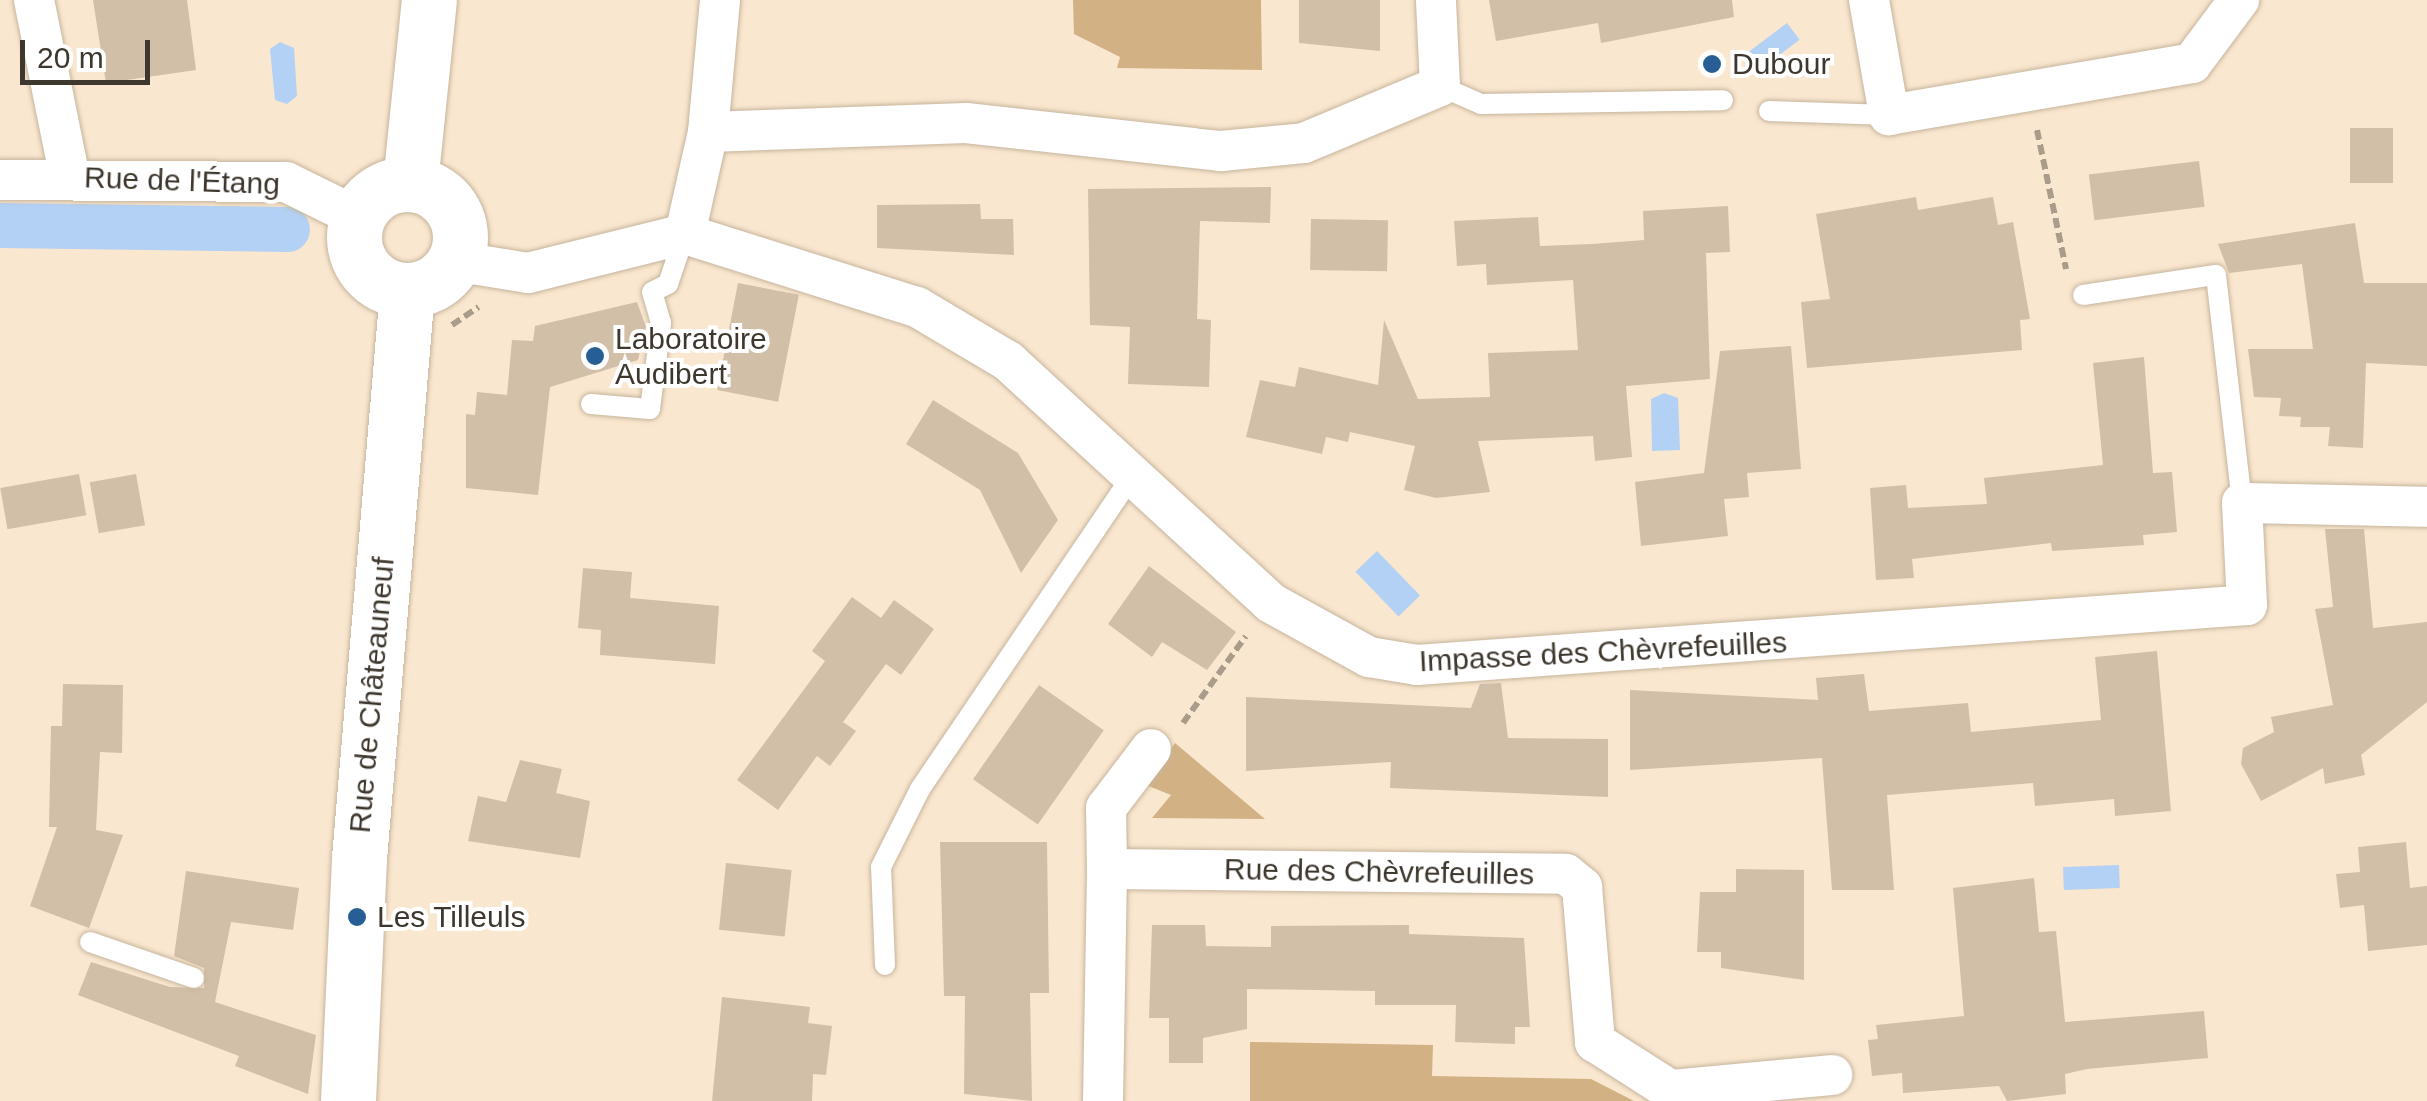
<!DOCTYPE html>
<html>
<head>
<meta charset="utf-8">
<style>
	body { margin:0 }
	#map { position:relative; width:2427px; height:1101px; overflow:hidden; background:#fae7cf; font-family:Arial,sans-serif }
	div>[style] { position:absolute }
	.green>* { inset:0; background:#d2b185 }
	.water>* { inset:0; background:#b3d1f4; transform-origin:0 0 }
	.canal>* { height:45px; margin:-22.5px; padding:0 22.5px; transform-origin:22.5px; border-radius:22.5px; background:#b3d1f4 }
	.building>* { inset:0; background:#d1bfa8; transform-origin:0 0 }
	.path>* { height:6px; margin-top:-3px; transform-origin:0; background:repeating-linear-gradient(90deg,#aa9c8a 0 10px,transparent 0 15px) }
	.roads { filter:drop-shadow(0 0 2px #c6b49d) drop-shadow(0 0 2px #c6b49d) }
	.lane>* { height:20px; margin:-10px; padding:0 10px; transform-origin:10px; border-radius:10px; background:#fff }
	.street>* { height:40px; margin:-20px; padding:0 20px; transform-origin:20px; border-radius:20px; background:#fff }
	.secondary>* { height:55px; margin:-27.5px; padding:0 27.5px; transform-origin:27.5px; border-radius:27.5px; background:#fff }
	.secondary>.ring { margin:-27.5px; padding:0; box-sizing:content-box; background:none; border:55px solid #fff; border-radius:50% }
	.dots>* { width:28px; height:28px; translate:-50% -50%; box-sizing:border-box; border:5px solid #fff; border-radius:50% }
	span { translate:-50% -50%; white-space:nowrap; text-align:center; line-height:1.15; -webkit-text-stroke:8px #fff; paint-order:stroke }
	.poi-label { font-size:30px; color:#3e372d }
	.left { translate:0 -50%; text-align:left }
	.street-label { font-size:30px; color:#3e372d }
	.scale { position:absolute; left:20px; top:40px; width:130px; height:45px; box-sizing:border-box; border:5px solid #3e372d; border-top:0; padding-left:12px; font-size:30px; line-height:35px; white-space:nowrap; color:#3e372d; -webkit-text-stroke:8px #fff; paint-order:stroke }
</style>
</head>
<body>
<div id="map">
	<div class="green">
		<div style="clip-path:polygon(1073px 0,1261px 0,1262px 70px,1117px 68px,1120px 57px,1074px 34px)"></div>
		<div style="clip-path:polygon(1175px 743px,1265px 819px,1152px 818px,1171px 795px,1146px 785px)"></div>
		<div style="clip-path:polygon(1250px 1042px,1433px 1045px,1432px 1076px,1591px 1079px,1634px 1101px,1250px 1101px)"></div>
	</div>
	<div class="water">
		<div style="left:1787px;top:23px;width:21px;height:49px;rotate:53deg"></div>
		<div style="clip-path:polygon(280px 42px,294px 48px,297px 96px,287px 104px,275px 100px,270px 49px)"></div>
		<div style="clip-path:polygon(1664px 393px,1678px 398px,1680px 450px,1652px 451px,1651px 399px)"></div>
		<div style="left:1377px;top:551px;width:62px;height:30px;rotate:46deg"></div>
		<div style="left:2119px;top:865px;width:23px;height:56px;rotate:88deg"></div>
	</div>
	<div class="canal">
		<div style="left:0;top:225px;width:287px;rotate:0.8deg"></div>
	</div>
	<div class="building">
		<div style="clip-path:polygon(93px 0,187px 0,196px 70px,106px 83px)"></div>
		<div style="clip-path:polygon(1299px 0,1380px 0,1380px 51px,1299px 43px)"></div>
		<div style="clip-path:polygon(1489px 0,1732px 0,1734px 17px,1601px 43px,1598px 23px,1496px 41px)"></div>
		<div style="left:2350px;top:128px;width:43px;height:55px"></div>
		<div style="left:2199px;top:161px;width:46px;height:111px;rotate:83deg"></div>
		<div style="clip-path:polygon(1271px 187px,1270px 223px,1200px 221px,1197px 319px,1211px 320px,1209px 387px,1128px 384px,1130px 327px,1090px 325px,1088px 189px)"></div>
		<div style="clip-path:polygon(1916px 197px,1918px 210px,1993px 197px,1998px 225px,2013px 222px,2030px 319px,2020px 320px,2022px 350px,1807px 368px,1801px 302px,1830px 299px,1816px 214px)"></div>
		<div style="clip-path:polygon(980px 204px,981px 219px,1013px 219px,1014px 255px,877px 248px,877px 205px)"></div>
		<div style="clip-path:polygon(1728px 206px,1730px 252px,1706px 253px,1710px 379px,1626px 386px,1632px 457px,1595px 461px,1593px 436px,1478px 441px,1490px 492px,1436px 498px,1404px 490px,1415px 446px,1350px 432px,1348px 442px,1326px 437px,1322px 454px,1246px 437px,1260px 380px,1295px 387px,1299px 367px,1378px 385px,1384px 320px,1418px 399px,1490px 397px,1488px 353px,1578px 350px,1573px 280px,1487px 285px,1486px 264px,1457px 266px,1454px 221px,1538px 217px,1540px 246px,1592px 244px,1644px 240px,1643px 211px)"></div>
		<div style="left:1311px;top:219px;width:77px;height:51px;rotate:1deg"></div>
		<div style="clip-path:polygon(2355px 223px,2364px 283px,2427px 283px,2427px 366px,2366px 363px,2363px 448px,2328px 446px,2330px 427px,2300px 427px,2301px 417px,2279px 416px,2281px 398px,2254px 397px,2248px 349px,2313px 349px,2302px 264px,2229px 273px,2218px 244px)"></div>
		<div style="left:738px;top:283px;width:62px;height:109px;rotate:11deg"></div>
		<div style="clip-path:polygon(637px 302px,646px 327px,638px 360px,550px 387px,538px 495px,466px 488px,466px 414px,475px 415px,477px 392px,507px 395px,512px 340px,533px 341px,535px 326px)"></div>
		<div style="clip-path:polygon(1791px 346px,1801px 469px,1747px 473px,1749px 497px,1724px 499px,1728px 536px,1641px 546px,1635px 482px,1704px 473px,1720px 351px)"></div>
		<div style="clip-path:polygon(2144px 357px,2153px 473px,2172px 472px,2177px 532px,2143px 535px,2144px 545px,2052px 551px,2051px 543px,1912px 559px,1914px 578px,1876px 580px,1870px 488px,1906px 485px,1908px 508px,1987px 504px,1984px 478px,2103px 465px,2093px 363px)"></div>
		<div style="clip-path:polygon(933px 400px,1018px 453px,1058px 520px,1021px 573px,980px 490px,906px 444px)"></div>
		<div style="left:79px;top:474px;width:42px;height:80px;rotate:80deg"></div>
		<div style="left:136px;top:474px;width:52px;height:47px;rotate:80deg"></div>
		<div style="clip-path:polygon(2325px 529px,2364px 529px,2373px 628px,2427px 622px,2427px 702px,2361px 755px,2365px 775px,2325px 784px,2323px 768px,2261px 801px,2241px 764px,2243px 748px,2274px 732px,2271px 717px,2333px 705px,2315px 609px,2333px 607px)"></div>
		<div style="clip-path:polygon(1149px 566px,1236px 632px,1207px 670px,1162px 642px,1152px 657px,1108px 624px)"></div>
		<div style="clip-path:polygon(583px 568px,632px 572px,630px 598px,719px 606px,715px 664px,600px 655px,601px 630px,578px 628px)"></div>
		<div style="clip-path:polygon(852px 597px,881px 618px,894px 600px,934px 629px,901px 675px,886px 664px,843px 722px,856px 731px,830px 766px,817px 756px,778px 810px,737px 780px,825px 661px,812px 651px)"></div>
		<div style="clip-path:polygon(2157px 651px,2171px 811px,2115px 816px,2114px 799px,2035px 806px,2033px 783px,1887px 795px,1894px 890px,1832px 890px,1822px 758px,1630px 770px,1630px 690px,1818px 700px,1816px 678px,1864px 674px,1869px 711px,1968px 703px,1971px 732px,2101px 720px,2095px 657px)"></div>
		<div style="clip-path:polygon(1501px 683px,1508px 738px,1608px 739px,1608px 797px,1390px 788px,1391px 762px,1246px 771px,1246px 697px,1471px 708px,1480px 684px)"></div>
		<div style="clip-path:polygon(63px 684px,123px 685px,122px 753px,100px 752px,96px 830px,123px 835px,89px 928px,30px 906px,57px 827px,49px 827px,51px 726px,62px 726px)"></div>
		<div style="left:1039px;top:685px;width:79px;height:115px;rotate:35deg"></div>
		<div style="clip-path:polygon(520px 760px,562px 769px,556px 793px,590px 801px,580px 858px,468px 841px,478px 796px,506px 802px)"></div>
		<div style="clip-path:polygon(940px 842px,1047px 842px,1049px 993px,1030px 993px,1032px 1101px,964px 1094px,965px 996px,944px 996px)"></div>
		<div style="clip-path:polygon(2406px 842px,2410px 888px,2427px 886px,2427px 945px,2368px 951px,2364px 905px,2340px 908px,2336px 874px,2360px 872px,2358px 847px)"></div>
		<div style="left:726px;top:863px;width:66px;height:67px;rotate:6deg"></div>
		<div style="clip-path:polygon(1736px 869px,1804px 870px,1804px 980px,1721px 968px,1721px 952px,1697px 952px,1700px 892px,1736px 892px)"></div>
		<div style="clip-path:polygon(186px 871px,299px 888px,293px 930px,231px 922px,215px 1002px,316px 1035px,308px 1094px,235px 1066px,239px 1056px,78px 995px,91px 962px,170px 987px,204px 988px,204px 968px,174px 956px)"></div>
		<div style="clip-path:polygon(2034px 878px,2039px 932px,2056px 931px,2065px 1022px,2204px 1011px,2208px 1058px,2087px 1069px,2065px 1074px,2066px 1094px,2007px 1101px,1999px 1086px,1903px 1093px,1902px 1073px,1872px 1076px,1868px 1040px,1878px 1039px,1876px 1025px,1964px 1016px,1953px 888px)"></div>
		<div style="clip-path:polygon(1152px 925px,1205px 925px,1206px 946px,1271px 947px,1271px 926px,1409px 925px,1409px 934px,1524px 938px,1530px 1027px,1515px 1027px,1515px 1044px,1455px 1042px,1456px 1005px,1375px 1005px,1375px 991px,1247px 989px,1247px 1029px,1203px 1038px,1203px 1063px,1169px 1063px,1169px 1018px,1149px 1018px)"></div>
		<div style="clip-path:polygon(722px 997px,810px 1007px,808px 1023px,832px 1026px,826px 1075px,813px 1074px,812px 1101px,712px 1101px)"></div>
	</div>
	<div class="path">
		<div style="left:2037px;top:130px;width:142px;rotate:78.2deg"></div>
		<div style="left:452px;top:325px;width:32px;rotate:-34deg"></div>
		<div style="left:1183px;top:723px;width:107px;rotate:-54.1deg"></div>
	</div>
	<div class="roads">
		<div class="lane">
			<div style="left:1440px;top:86px;width:45px;rotate:23.7deg"></div>
			<div style="left:1481px;top:104px;width:242px;rotate:-0.9deg"></div>
			<div style="left:1769px;top:111px;width:120px;rotate:1.9deg"></div>
			<div style="left:2083px;top:295px;width:134px;rotate:-8.6deg"></div>
			<div style="left:2216px;top:275px;width:229px;rotate:83.5deg"></div>
			<div style="left:591px;top:404px;width:59px;rotate:4.8deg"></div>
			<div style="left:650px;top:409px;width:87px;rotate:-82.7deg"></div>
			<div style="left:661px;top:323px;width:32px;rotate:-106deg"></div>
			<div style="left:652px;top:292px;width:18px;rotate:-27deg"></div>
			<div style="left:668px;top:284px;width:53px;rotate:-71.2deg"></div>
			<div style="left:90px;top:942px;width:110px;rotate:19.1deg"></div>
			<div style="left:885px;top:965px;width:98px;rotate:-92.3deg"></div>
			<div style="left:881px;top:867px;width:87px;rotate:-63.4deg"></div>
			<div style="left:920px;top:789px;width:374px;rotate:-55.9deg"></div>
		</div>
		<div class="street">
			<div style="left:34px;top:0;width:182px;rotate:78.6deg"></div>
			<div style="left:1869px;top:0;width:117px;rotate:80.1deg"></div>
			<div style="left:1889px;top:115px;width:307px;rotate:-9.7deg"></div>
			<div style="left:2192px;top:63px;width:79px;rotate:-53.3deg"></div>
			<div style="left:708px;top:132px;width:258px;rotate:-2deg"></div>
			<div style="left:966px;top:123px;width:257px;rotate:6.3deg"></div>
			<div style="left:1221px;top:151px;width:83px;rotate:-5.5deg"></div>
			<div style="left:1304px;top:143px;width:147px;rotate:-22.7deg"></div>
			<div style="left:1440px;top:86px;width:86px;rotate:-92.7deg"></div>
			<div style="left:0;top:180px;width:286px;rotate:0.4deg"></div>
			<div style="left:286px;top:182px;width:79px;rotate:26.2deg"></div>
			<div style="left:685px;top:234px;width:243px;rotate:17.5deg"></div>
			<div style="left:917px;top:307px;width:106px;rotate:30.7deg"></div>
			<div style="left:1008px;top:361px;width:357px;rotate:42.6deg"></div>
			<div style="left:1271px;top:603px;width:112px;rotate:28.9deg"></div>
			<div style="left:1369px;top:657px;width:49px;rotate:9.5deg"></div>
			<div style="left:1417px;top:665px;width:832px;rotate:-4.13deg"></div>
			<div style="left:2247px;top:605px;width:102px;rotate:-92.8deg"></div>
			<div style="left:2242px;top:503px;width:185px;rotate:1.2deg"></div>
			<div style="left:685px;top:234px;width:105px;rotate:-77.3deg"></div>
			<div style="left:708px;top:132px;width:133px;rotate:-84.8deg"></div>
			<div style="left:454px;top:261px;width:75px;rotate:9.2deg"></div>
			<div style="left:528px;top:273px;width:162px;rotate:-14deg"></div>
			<div style="left:1107px;top:869px;width:61px;rotate:-90.9deg"></div>
			<div style="left:1106px;top:808px;width:74px;rotate:-52.7deg"></div>
			<div style="left:1670px;top:1090px;width:163px;rotate:-5.3deg"></div>
			<div style="left:1103px;top:1101px;width:232px;rotate:-89deg"></div>
			<div style="left:1107px;top:869px;width:459px;rotate:0.6deg"></div>
			<div style="left:1566px;top:874px;width:21px;rotate:39deg"></div>
			<div style="left:1582px;top:887px;width:156px;rotate:85.2deg"></div>
			<div style="left:1595px;top:1042px;width:89px;rotate:32.6deg"></div>
			<div style="left:1670px;top:1090px;width:11px;rotate:85deg"></div>
		</div>
		<div class="secondary">
			<div style="left:410px;top:183px;width:184px;rotate:-84.1deg"></div>
			<div class="ring" style="left:354px;top:184px;width:51px;height:51px"></div>
			<div style="left:348px;top:1101px;width:243px;rotate:-87.4deg"></div>
			<div style="left:359px;top:858px;width:570px;rotate:-85.17deg"></div>
		</div>
	</div>
	<div class="dots">
		<div style="left:1712px;top:64px;background:#275e96"></div>
		<div style="left:595px;top:356px;background:#275e96"></div>
		<div style="left:357px;top:917px;background:#275e96"></div>
	</div>
	<div class="poi-label">
		<span class="left" style="left:1732px;top:64px">Dubour</span>
		<span class="left" style="left:615px;top:356px">Laboratoire<br>Audibert</span>
		<span class="left" style="left:377px;top:917px">Les Tilleuls</span>
	</div>
	<div class="street-label">
		<span style="left:182px;top:181px;rotate:2deg">Rue de l'Étang</span>
		<span style="left:1603px;top:652px;rotate:-3deg">Impasse des Chèvrefeuilles</span>
		<span style="left:372px;top:695px;rotate:-85deg">Rue de Châteauneuf</span>
		<span style="left:1379px;top:872px;rotate:1deg">Rue des Chèvrefeuilles</span>
	</div>
	<div class="scale">20 m</div>
</div>
</body>
</html>
